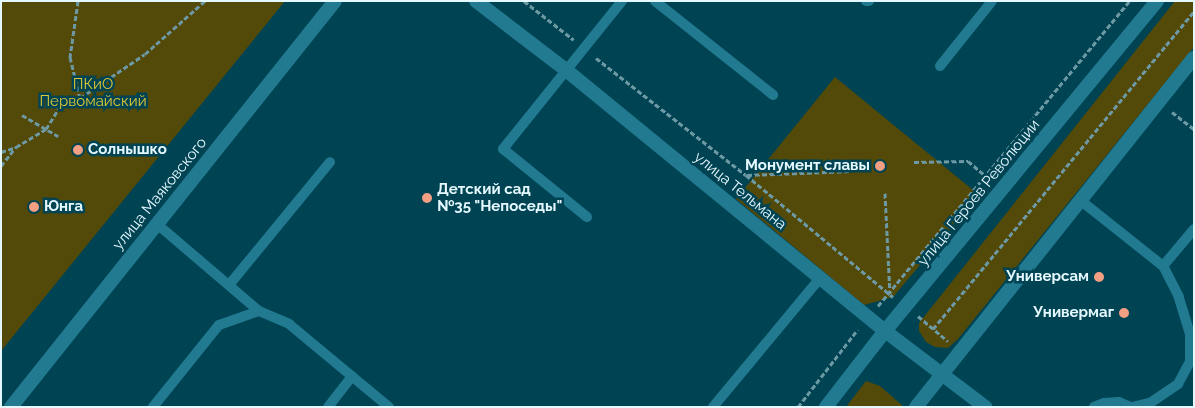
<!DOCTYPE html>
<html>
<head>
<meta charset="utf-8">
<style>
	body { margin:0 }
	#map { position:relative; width:1195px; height:408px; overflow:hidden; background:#004454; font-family:Raleway,sans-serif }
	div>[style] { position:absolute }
	.green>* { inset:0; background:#534908 }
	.path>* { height:3px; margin-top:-1.5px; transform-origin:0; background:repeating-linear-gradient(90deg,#6c99a4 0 5px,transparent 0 7.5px) }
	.service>* { height:10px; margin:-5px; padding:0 5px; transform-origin:5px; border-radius:5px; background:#227a91 }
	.minor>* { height:14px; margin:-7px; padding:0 7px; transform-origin:7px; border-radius:7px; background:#227a91 }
	.tertiary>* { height:14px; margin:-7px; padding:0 7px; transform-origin:7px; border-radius:7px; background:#227a91 }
	.dots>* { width:14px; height:14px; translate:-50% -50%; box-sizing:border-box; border:2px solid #004454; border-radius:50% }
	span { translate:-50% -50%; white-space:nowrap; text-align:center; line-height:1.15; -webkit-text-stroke:5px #004454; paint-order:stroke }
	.park-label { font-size:15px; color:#dfc735 }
	.poi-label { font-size:15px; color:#e5f8fe; font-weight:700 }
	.left { translate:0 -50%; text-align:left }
	.right { translate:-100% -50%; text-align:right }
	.street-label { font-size:15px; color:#e5f8fe }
	.frame { position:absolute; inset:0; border:2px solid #e5f8fe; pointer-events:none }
</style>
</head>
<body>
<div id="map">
	<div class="green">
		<div style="clip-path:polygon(1px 1px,285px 1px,1px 351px)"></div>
		<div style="clip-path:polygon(1175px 1px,1194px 1px,1194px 47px,958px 339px,948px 348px,935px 347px,926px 342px,919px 331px,919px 323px)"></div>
		<div style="clip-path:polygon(835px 77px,979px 195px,893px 297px,864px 305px,736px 199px)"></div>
		<div style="clip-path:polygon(866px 381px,880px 386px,904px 407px,846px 407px)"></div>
	</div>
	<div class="path">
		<div style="left:78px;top:1px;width:57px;rotate:98.1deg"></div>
		<div style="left:70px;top:57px;width:42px;rotate:76.3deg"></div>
		<div style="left:524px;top:1px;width:63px;rotate:38deg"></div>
		<div style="left:596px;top:58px;width:190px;rotate:38deg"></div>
		<div style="left:746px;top:175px;width:191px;rotate:39.7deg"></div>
		<div style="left:1172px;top:112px;width:28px;rotate:38deg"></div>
		<div style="left:22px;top:115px;width:42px;rotate:30.3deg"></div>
		<div style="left:1px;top:152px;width:16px;rotate:-18deg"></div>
		<div style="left:914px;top:162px;width:54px;rotate:-1.1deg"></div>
		<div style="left:968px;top:161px;width:23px;rotate:40deg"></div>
		<div style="left:1px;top:166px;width:24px;rotate:-52deg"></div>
		<div style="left:16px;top:147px;width:35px;rotate:-31deg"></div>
		<div style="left:46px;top:129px;width:25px;rotate:-58deg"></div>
		<div style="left:59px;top:108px;width:23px;rotate:-25deg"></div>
		<div style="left:80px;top:98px;width:78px;rotate:-34.1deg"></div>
		<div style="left:145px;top:54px;width:80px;rotate:-41.5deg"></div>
		<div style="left:747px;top:175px;width:105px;rotate:-2.2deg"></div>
		<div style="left:885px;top:193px;width:101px;rotate:87.2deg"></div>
		<div style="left:878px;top:306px;width:395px;rotate:-50.5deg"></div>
		<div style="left:918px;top:316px;width:39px;rotate:40deg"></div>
		<div style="left:933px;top:329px;width:411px;rotate:-50.6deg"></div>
		<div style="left:798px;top:407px;width:98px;rotate:-52.4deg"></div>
	</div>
	<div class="service">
		<div style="left:655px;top:1px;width:151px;rotate:38.5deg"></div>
		<div style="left:866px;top:1px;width:3px"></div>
		<div style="left:940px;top:66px;width:83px;rotate:-51.3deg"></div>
		<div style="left:1080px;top:200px;width:106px;rotate:38.5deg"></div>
		<div style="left:1163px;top:266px;width:48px;rotate:-50deg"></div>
		<div style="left:587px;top:217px;width:108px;rotate:-141deg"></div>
		<div style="left:503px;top:149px;width:190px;rotate:-51.2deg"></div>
		<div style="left:157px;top:224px;width:134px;rotate:40.5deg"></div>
		<div style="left:229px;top:285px;width:159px;rotate:-50.6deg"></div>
		<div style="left:153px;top:407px;width:105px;rotate:-51.2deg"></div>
		<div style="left:219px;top:325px;width:42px;rotate:-19.3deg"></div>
		<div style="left:259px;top:311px;width:33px;rotate:23deg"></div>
		<div style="left:289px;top:324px;width:130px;rotate:39.7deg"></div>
		<div style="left:328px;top:407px;width:39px;rotate:-52deg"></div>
		<div style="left:713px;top:407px;width:168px;rotate:-50.3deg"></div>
		<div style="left:1094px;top:407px;width:11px;rotate:-22deg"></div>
		<div style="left:1104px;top:403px;width:15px;rotate:-4deg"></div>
		<div style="left:1119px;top:402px;width:12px;rotate:24deg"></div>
		<div style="left:1132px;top:407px;width:18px;rotate:-13deg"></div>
		<div style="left:1150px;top:403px;width:34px;rotate:-34deg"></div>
		<div style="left:1178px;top:384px;width:26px;rotate:-62deg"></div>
		<div style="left:1190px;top:361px;width:27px;rotate:-90deg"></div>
		<div style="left:1190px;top:334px;width:39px;rotate:-107deg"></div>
		<div style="left:1179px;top:297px;width:35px;rotate:-117deg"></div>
	</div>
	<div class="minor">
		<div style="left:476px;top:1px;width:113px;rotate:37.5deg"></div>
		<div style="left:566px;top:70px;width:412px;rotate:39.3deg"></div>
		<div style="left:885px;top:331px;width:126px;rotate:37.2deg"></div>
		<div style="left:11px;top:407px;width:519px;rotate:-51.41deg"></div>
	</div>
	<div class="tertiary">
		<div style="left:826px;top:407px;width:96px;rotate:-52.2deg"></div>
		<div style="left:885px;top:331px;width:428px;rotate:-50.5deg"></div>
		<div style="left:916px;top:407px;width:446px;rotate:-51.5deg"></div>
	</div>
	<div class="dots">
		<div style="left:78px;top:150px;background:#f39f83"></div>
		<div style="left:880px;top:166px;background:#f39f83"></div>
		<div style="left:427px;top:198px;background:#f39f83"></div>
		<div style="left:34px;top:207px;background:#f39f83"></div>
		<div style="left:1099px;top:277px;background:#f39f83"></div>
		<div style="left:1124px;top:313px;background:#f39f83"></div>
	</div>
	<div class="park-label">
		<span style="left:93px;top:93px">ПКиО<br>Первомайский</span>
	</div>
	<div class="poi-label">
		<span class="left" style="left:88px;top:150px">Солнышко</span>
		<span class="right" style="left:870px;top:166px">Монумент славы</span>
		<span class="left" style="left:437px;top:198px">Детский сад<br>№35 "Непоседы"</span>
		<span class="left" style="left:44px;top:207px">Юнга</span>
		<span class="right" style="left:1089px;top:277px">Универсам</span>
		<span class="right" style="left:1114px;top:313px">Универмаг</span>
	</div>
	<div class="street-label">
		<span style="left:740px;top:191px;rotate:39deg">улица Тельмана</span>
		<span style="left:979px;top:193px;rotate:-51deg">улица Героев Революции</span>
		<span style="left:160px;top:194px;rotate:-51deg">улица Маяковского</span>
	</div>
	<div class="frame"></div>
</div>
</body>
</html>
